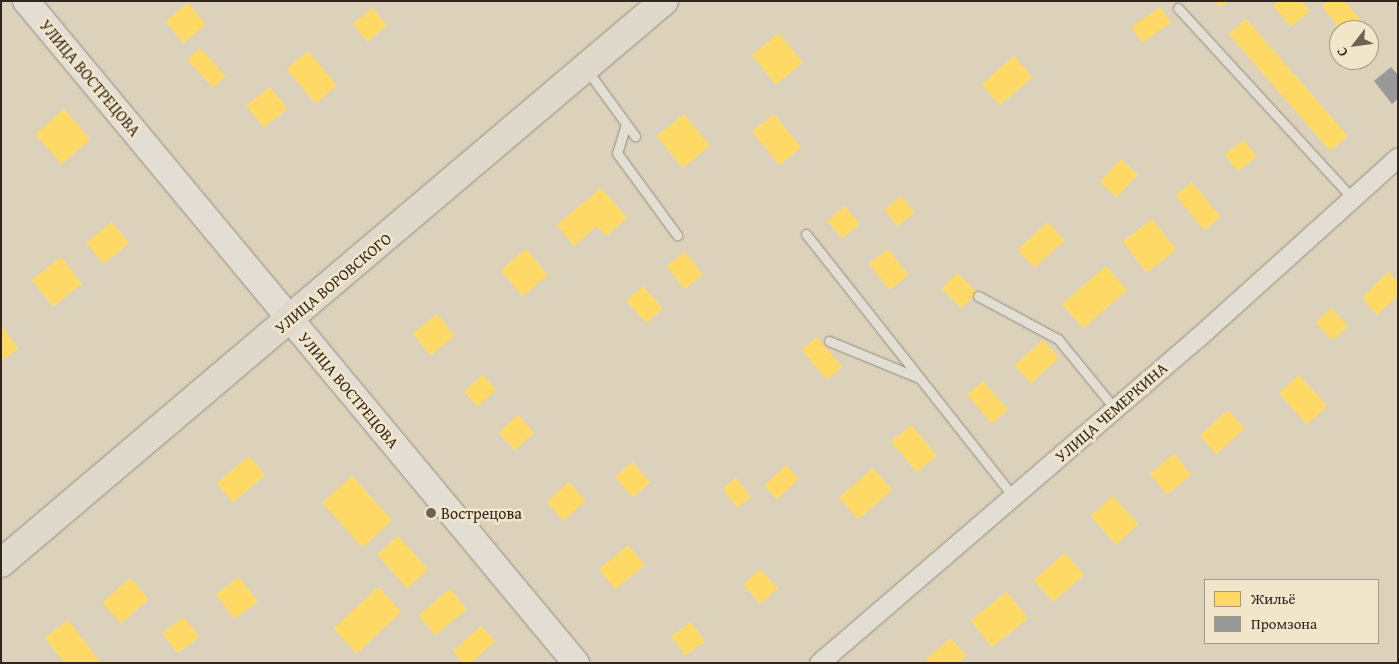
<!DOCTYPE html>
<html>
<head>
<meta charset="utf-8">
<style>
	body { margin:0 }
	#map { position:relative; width:1399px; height:664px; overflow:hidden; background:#dcd2bb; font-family:"Gentium Book Plus",serif }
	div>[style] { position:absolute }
	.homes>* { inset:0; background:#ffd966; transform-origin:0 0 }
	.industry>* { inset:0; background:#999 }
	.roads { filter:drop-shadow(0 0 1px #938c7e) drop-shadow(0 0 1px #938c7e) }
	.lane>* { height:9px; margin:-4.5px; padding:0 4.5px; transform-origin:4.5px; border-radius:4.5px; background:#e3ded3 }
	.street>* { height:19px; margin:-9.5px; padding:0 9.5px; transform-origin:9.5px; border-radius:9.5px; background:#e3ded3 }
	.secondary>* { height:26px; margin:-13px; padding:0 13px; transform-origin:13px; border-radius:13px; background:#e3ded3 }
	.primary>* { height:28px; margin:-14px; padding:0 14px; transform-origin:14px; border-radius:14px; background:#dfd9cb }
	.dots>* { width:14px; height:14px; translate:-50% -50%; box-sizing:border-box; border:2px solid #f1e6ca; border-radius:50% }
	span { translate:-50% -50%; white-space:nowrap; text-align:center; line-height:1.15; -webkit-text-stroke:5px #f1e6ca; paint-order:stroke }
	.street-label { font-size:16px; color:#32251f }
	.poi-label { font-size:16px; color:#32251f }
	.left { translate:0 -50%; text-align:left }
	.frame { position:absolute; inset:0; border:2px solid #32251f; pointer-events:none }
	.legend { position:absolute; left:1204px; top:579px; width:175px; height:65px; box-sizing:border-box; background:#f1e6ca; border:1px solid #a59986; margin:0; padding:6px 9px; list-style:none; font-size:15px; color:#32251f }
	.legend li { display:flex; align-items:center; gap:10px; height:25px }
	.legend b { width:25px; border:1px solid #a59986 }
	.north { position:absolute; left:1329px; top:20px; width:50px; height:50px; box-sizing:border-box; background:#f1e6ca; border:1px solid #a59986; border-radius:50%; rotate:240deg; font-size:14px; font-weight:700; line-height:20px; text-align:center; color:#32251f }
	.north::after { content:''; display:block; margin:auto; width:18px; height:22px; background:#6e6256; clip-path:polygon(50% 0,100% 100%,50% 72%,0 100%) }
</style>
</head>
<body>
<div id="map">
	<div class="homes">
		<div style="clip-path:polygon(1215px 1px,1229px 1px,1220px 8px)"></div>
		<div style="clip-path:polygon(1277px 1px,1302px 1px,1310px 11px,1291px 27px,1273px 5px)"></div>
		<div style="clip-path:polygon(1328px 1px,1345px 1px,1361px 21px,1351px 30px,1341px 30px,1322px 6px)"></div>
		<div style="left:188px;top:3px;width:28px;height:29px;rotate:51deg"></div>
		<div style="left:1160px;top:7px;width:19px;height:35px;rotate:55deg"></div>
		<div style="left:372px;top:8px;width:23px;height:25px;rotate:50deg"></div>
		<div style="left:1246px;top:19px;width:155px;height:23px;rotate:49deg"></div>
		<div style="left:779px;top:33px;width:38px;height:35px;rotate:51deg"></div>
		<div style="left:200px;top:48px;width:38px;height:17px;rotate:48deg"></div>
		<div style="left:308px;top:51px;width:45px;height:28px;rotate:50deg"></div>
		<div style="left:1014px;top:56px;width:28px;height:43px;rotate:49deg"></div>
		<div style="left:270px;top:87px;width:28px;height:30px;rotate:52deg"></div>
		<div style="left:64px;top:109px;width:40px;height:38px;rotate:49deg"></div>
		<div style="left:684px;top:114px;width:41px;height:35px;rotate:51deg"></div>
		<div style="left:774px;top:114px;width:43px;height:28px;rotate:51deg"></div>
		<div style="left:1244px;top:140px;width:21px;height:24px;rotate:53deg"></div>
		<div style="left:1121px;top:159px;width:23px;height:31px;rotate:43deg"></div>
		<div style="left:1192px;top:182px;width:45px;height:21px;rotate:51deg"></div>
		<div style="clip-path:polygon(601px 188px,627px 218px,606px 236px,597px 226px,574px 246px,557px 225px)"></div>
		<div style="left:902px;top:196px;width:21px;height:22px;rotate:53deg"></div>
		<div style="left:845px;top:206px;width:23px;height:23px;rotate:50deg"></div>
		<div style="left:1152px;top:219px;width:39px;height:37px;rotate:52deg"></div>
		<div style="left:112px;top:222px;width:27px;height:33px;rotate:51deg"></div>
		<div style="left:1048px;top:222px;width:25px;height:41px;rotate:48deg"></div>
		<div style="left:526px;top:249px;width:34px;height:33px;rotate:50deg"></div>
		<div style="left:888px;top:249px;width:33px;height:24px;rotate:52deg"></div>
		<div style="left:685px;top:252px;width:29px;height:23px;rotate:52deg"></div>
		<div style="left:61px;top:257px;width:34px;height:37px;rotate:52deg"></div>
		<div style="left:1106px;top:266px;width:32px;height:58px;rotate:49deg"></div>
		<div style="clip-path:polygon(1388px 272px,1398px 282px,1398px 295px,1377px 315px,1362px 298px)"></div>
		<div style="left:957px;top:273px;width:28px;height:22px;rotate:44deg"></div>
		<div style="left:643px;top:286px;width:30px;height:22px;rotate:49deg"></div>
		<div style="left:1331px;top:308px;width:25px;height:21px;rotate:47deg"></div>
		<div style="left:437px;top:314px;width:28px;height:31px;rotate:51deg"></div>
		<div style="clip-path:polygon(1px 324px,18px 349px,1px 361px)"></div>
		<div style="left:817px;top:337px;width:39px;height:20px;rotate:50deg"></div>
		<div style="left:1043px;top:340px;width:24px;height:38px;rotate:48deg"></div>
		<div style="left:483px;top:375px;width:20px;height:25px;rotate:49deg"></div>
		<div style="left:1299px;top:375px;width:42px;height:27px;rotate:48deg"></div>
		<div style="left:983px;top:381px;width:38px;height:21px;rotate:49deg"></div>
		<div style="left:1228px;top:410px;width:25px;height:38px;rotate:48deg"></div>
		<div style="left:518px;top:415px;width:24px;height:26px;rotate:48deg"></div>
		<div style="left:911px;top:425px;width:40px;height:26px;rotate:50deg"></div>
		<div style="left:1174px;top:454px;width:27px;height:31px;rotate:51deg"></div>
		<div style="left:249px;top:456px;width:25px;height:42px;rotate:50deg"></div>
		<div style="left:633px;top:462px;width:27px;height:23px;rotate:51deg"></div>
		<div style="left:786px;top:465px;width:19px;height:30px;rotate:47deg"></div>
		<div style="left:873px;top:468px;width:29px;height:45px;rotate:49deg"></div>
		<div style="left:352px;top:476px;width:60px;height:40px;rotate:48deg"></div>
		<div style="left:736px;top:478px;width:24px;height:17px;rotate:52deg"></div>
		<div style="left:569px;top:482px;width:25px;height:30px;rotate:48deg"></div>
		<div style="left:1113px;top:496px;width:38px;height:30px;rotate:48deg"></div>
		<div style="left:398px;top:536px;width:45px;height:28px;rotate:48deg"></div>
		<div style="left:628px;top:545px;width:26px;height:38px;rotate:50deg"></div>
		<div style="left:1065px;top:553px;width:29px;height:41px;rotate:49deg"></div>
		<div style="left:760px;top:569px;width:26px;height:23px;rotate:47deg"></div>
		<div style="left:239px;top:577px;width:31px;height:29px;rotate:53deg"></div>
		<div style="left:130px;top:578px;width:28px;height:37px;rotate:48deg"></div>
		<div style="left:378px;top:587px;width:34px;height:61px;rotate:47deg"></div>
		<div style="left:450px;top:589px;width:26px;height:41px;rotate:50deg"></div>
		<div style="left:1007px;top:592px;width:34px;height:46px;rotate:52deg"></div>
		<div style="left:184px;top:617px;width:25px;height:27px;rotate:53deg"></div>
		<div style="clip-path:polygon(68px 620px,101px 663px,65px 663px,45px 638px)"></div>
		<div style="left:691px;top:622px;width:24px;height:24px;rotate:55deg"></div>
		<div style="clip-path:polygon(481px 626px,495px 641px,471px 663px,463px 663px,453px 651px)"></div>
		<div style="clip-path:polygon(951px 638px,966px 656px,959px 663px,929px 663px,926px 659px)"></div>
	</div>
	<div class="industry">
		<div style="clip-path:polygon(1391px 67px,1398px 75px,1398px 99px,1392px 104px,1374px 81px)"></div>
	</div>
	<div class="roads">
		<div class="lane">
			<div style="left:1178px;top:8px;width:258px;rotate:47.5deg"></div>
			<div style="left:587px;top:70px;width:82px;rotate:54deg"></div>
			<div style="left:626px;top:124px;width:30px;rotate:107deg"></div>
			<div style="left:617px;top:153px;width:102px;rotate:53.8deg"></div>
			<div style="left:806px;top:234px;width:334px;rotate:51.7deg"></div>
			<div style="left:978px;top:296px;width:91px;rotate:28.3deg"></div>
			<div style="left:1058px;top:339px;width:90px;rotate:50.8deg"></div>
			<div style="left:829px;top:341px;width:97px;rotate:22.3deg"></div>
		</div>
		<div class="street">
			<div style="left:819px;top:663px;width:499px;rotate:-40.7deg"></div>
			<div style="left:1197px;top:338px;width:270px;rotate:-42deg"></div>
		</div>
		<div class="secondary">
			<div style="left:26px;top:1px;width:861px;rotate:50.28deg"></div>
		</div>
		<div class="primary">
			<div style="left:1px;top:563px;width:869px;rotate:-40.29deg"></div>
		</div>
	</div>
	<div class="dots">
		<div style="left:431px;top:513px;background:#6e6256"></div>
	</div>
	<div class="street-label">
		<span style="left:90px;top:78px;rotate:50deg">УЛИЦА ВОСТРЕЦОВА</span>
		<span style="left:333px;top:283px;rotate:-40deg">УЛИЦА ВОРОВСКОГО</span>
		<span style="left:349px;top:390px;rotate:50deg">УЛИЦА ВОСТРЕЦОВА</span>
		<span style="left:1111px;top:412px;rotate:-41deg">УЛИЦА ЧЕМЕРКИНА</span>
	</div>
	<div class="poi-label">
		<span class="left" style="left:441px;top:513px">Вострецова</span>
	</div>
	<div class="frame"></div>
	<ul class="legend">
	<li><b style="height:14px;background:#ffd966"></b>Жильё</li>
	<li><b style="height:14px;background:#999"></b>Промзона</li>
	</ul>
	<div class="north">С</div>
</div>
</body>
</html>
